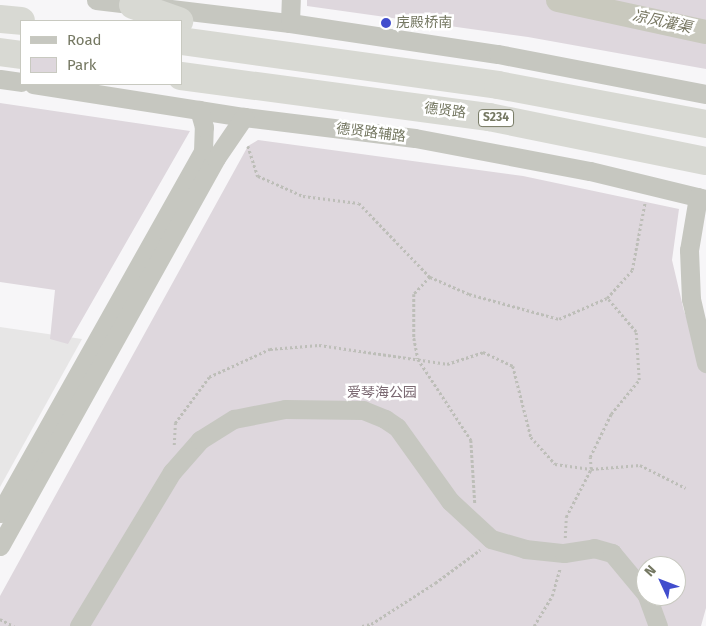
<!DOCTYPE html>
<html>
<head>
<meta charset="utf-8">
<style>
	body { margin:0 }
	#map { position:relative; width:706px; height:626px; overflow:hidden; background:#f7f6f8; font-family:"Fira Sans","Noto Sans SC",sans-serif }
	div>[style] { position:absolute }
	.built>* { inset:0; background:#e7e6e6 }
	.green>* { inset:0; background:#ded7dd }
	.river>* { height:24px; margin:-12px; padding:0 12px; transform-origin:12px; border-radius:12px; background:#c9c9be }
	.path>* { height:2.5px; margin-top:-1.25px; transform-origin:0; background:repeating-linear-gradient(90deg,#bdbeb8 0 2.5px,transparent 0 5px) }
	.minor>* { height:19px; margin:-9.5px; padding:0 9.5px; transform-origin:9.5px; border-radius:9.5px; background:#c6c7c0 }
	.highway>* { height:28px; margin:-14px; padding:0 14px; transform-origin:14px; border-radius:14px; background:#d8d9d3 }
	.dots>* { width:14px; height:14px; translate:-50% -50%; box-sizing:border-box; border:2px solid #fff; border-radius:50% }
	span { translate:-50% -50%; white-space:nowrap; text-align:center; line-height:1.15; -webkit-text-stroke:5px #fff; paint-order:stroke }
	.shield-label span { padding:1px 4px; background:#fff; border:1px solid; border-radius:4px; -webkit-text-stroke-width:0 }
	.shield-label { font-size:12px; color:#757862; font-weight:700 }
	.poi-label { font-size:14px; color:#757862 }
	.left { translate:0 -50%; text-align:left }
	.street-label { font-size:14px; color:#757862 }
	.park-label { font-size:14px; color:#7b6972 }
	.water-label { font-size:15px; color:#777661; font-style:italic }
	.legend { position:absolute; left:20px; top:20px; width:162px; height:65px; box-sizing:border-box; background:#fff; border:1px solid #c8c9c0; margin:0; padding:6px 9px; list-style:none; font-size:15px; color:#757862 }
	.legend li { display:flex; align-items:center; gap:10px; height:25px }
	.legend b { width:25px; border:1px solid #c8c9c0 }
	.north { position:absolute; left:636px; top:556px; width:50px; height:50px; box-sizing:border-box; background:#fff; border:1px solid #c8c9c0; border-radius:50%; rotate:313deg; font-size:14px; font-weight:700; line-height:20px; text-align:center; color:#757862 }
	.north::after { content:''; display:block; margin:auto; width:18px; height:22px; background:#414dcd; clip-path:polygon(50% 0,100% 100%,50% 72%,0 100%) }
</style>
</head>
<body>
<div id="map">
	<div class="built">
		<div style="clip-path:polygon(0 327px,82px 339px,0 487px)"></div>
	</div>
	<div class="green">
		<div style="clip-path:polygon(307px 0,706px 0,706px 69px,528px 37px,307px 6px)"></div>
		<div style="clip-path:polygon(0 103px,190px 131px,68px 344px,50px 339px,55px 290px,0 282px)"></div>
		<div style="clip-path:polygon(evenodd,258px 140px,523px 176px,679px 209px,672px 260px,684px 311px,706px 366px,706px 608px,701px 626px,0 626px,0 596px,248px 146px,258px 140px,646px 566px,676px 566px,676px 596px,646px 596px,646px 566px)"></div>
	</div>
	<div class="river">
		<div style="left:558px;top:0;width:151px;rotate:12.2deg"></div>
	</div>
	<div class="path">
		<div style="left:248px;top:146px;width:32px;rotate:72deg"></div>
		<div style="left:258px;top:176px;width:49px;rotate:24deg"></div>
		<div style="left:303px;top:196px;width:56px;rotate:7.1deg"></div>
		<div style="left:359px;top:203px;width:103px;rotate:46.2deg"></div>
		<div style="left:430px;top:277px;width:43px;rotate:23.6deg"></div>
		<div style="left:469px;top:294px;width:93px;rotate:15.5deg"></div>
		<div style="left:559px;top:319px;width:52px;rotate:-23.6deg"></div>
		<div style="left:607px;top:298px;width:38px;rotate:-48deg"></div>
		<div style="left:632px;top:270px;width:69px;rotate:-79.2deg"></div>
		<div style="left:430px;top:277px;width:23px;rotate:133deg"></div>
		<div style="left:414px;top:294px;width:44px;rotate:90deg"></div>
		<div style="left:414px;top:338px;width:21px;rotate:79deg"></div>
		<div style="left:418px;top:359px;width:97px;rotate:56.8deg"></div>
		<div style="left:471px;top:440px;width:63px;rotate:86.4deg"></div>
		<div style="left:174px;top:445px;width:22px;rotate:-87deg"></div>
		<div style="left:175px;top:423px;width:57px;rotate:-53.5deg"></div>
		<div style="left:209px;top:377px;width:67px;rotate:-24.7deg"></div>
		<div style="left:270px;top:349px;width:49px;rotate:-4.7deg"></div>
		<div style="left:319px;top:345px;width:129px;rotate:8.4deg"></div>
		<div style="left:447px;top:364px;width:38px;rotate:-18deg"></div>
		<div style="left:483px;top:352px;width:33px;rotate:25deg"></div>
		<div style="left:513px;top:366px;width:73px;rotate:75.8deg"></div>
		<div style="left:531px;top:437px;width:36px;rotate:48deg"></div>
		<div style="left:555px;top:464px;width:36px;rotate:8deg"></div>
		<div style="left:591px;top:469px;width:49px;rotate:-4.7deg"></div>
		<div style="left:640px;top:465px;width:51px;rotate:26.6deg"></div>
		<div style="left:565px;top:538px;width:21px;rotate:-87deg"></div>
		<div style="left:566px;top:517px;width:54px;rotate:-62.5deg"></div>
		<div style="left:591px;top:469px;width:12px;rotate:-95deg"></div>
		<div style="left:590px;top:457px;width:48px;rotate:-64deg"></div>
		<div style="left:611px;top:414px;width:44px;rotate:-50.5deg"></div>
		<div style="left:639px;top:380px;width:48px;rotate:-93.6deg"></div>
		<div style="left:636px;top:332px;width:45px;rotate:-130.5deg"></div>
		<div style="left:0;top:619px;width:16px;rotate:27deg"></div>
		<div style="left:362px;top:626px;width:9px;rotate:-13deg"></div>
		<div style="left:371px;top:624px;width:76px;rotate:-32.6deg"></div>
		<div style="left:435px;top:583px;width:56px;rotate:-36.3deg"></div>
		<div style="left:534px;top:626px;width:35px;rotate:-59deg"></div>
		<div style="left:552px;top:596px;width:29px;rotate:-74deg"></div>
	</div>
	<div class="minor">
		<div style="left:96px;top:0;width:195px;rotate:6.8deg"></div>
		<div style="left:290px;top:23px;width:210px;rotate:8.5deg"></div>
		<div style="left:498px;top:54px;width:212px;rotate:10.9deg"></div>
		<div style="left:290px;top:23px;width:23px;rotate:-88deg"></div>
		<div style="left:0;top:79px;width:21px;rotate:8deg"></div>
		<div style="left:33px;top:84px;width:214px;rotate:8.9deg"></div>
		<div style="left:244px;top:117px;width:172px;rotate:7deg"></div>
		<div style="left:415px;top:138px;width:178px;rotate:10.7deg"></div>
		<div style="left:590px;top:171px;width:119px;rotate:13.6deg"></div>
		<div style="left:698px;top:197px;width:54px;rotate:99.6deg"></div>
		<div style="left:689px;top:250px;width:49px;rotate:87.7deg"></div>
		<div style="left:691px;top:299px;width:66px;rotate:76.8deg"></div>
		<div style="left:0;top:513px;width:415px;rotate:-60.7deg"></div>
		<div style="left:203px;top:151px;width:24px;rotate:-88deg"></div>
		<div style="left:204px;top:127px;width:18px;rotate:-106deg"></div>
		<div style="left:0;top:546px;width:444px;rotate:-60.9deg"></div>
		<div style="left:216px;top:158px;width:50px;rotate:-55.7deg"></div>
		<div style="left:647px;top:596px;width:32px;rotate:70deg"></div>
		<div style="left:79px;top:626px;width:180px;rotate:-58.9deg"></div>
		<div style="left:172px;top:472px;width:43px;rotate:-48.8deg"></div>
		<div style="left:200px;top:440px;width:40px;rotate:-32deg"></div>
		<div style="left:234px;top:419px;width:52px;rotate:-11.1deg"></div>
		<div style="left:285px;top:409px;width:78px;rotate:0.7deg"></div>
		<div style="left:363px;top:410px;width:24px;rotate:22deg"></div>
		<div style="left:385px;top:419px;width:14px;rotate:34deg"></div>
		<div style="left:397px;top:427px;width:91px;rotate:54.4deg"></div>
		<div style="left:450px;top:501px;width:56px;rotate:42.8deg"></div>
		<div style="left:491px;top:539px;width:35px;rotate:16deg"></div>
		<div style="left:525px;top:549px;width:39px;rotate:6deg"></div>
		<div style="left:564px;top:553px;width:30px;rotate:-9deg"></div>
		<div style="left:594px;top:548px;width:19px;rotate:16deg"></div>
		<div style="left:612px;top:553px;width:53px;rotate:50.3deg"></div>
	</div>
	<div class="highway">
		<div style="left:133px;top:5px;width:49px;rotate:19.2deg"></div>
		<div style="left:0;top:19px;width:21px;rotate:5deg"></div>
		<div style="left:181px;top:41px;width:320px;rotate:7.9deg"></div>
		<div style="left:498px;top:85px;width:212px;rotate:10.6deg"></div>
		<div style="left:0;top:52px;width:21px;rotate:8deg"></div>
		<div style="left:181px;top:76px;width:311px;rotate:7.6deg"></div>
		<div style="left:489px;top:117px;width:221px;rotate:11.5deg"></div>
	</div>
	<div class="dots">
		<div style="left:386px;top:23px;background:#414dcd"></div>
	</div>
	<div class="shield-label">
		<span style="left:496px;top:118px">S234</span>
	</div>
	<div class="poi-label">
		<span class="left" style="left:396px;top:23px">庑殿桥南</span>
	</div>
	<div class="street-label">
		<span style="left:445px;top:111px;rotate:7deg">德贤路</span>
		<span style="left:371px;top:133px;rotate:7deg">德贤路辅路</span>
	</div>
	<div class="park-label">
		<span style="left:382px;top:393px">爱琴海公园</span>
	</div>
	<div class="water-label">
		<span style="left:662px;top:22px;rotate:12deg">凉凤灌渠</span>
	</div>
	<ul class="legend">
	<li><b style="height:6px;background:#c6c7c0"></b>Road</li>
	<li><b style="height:14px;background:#ded7dd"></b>Park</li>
	</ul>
	<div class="north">N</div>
</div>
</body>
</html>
